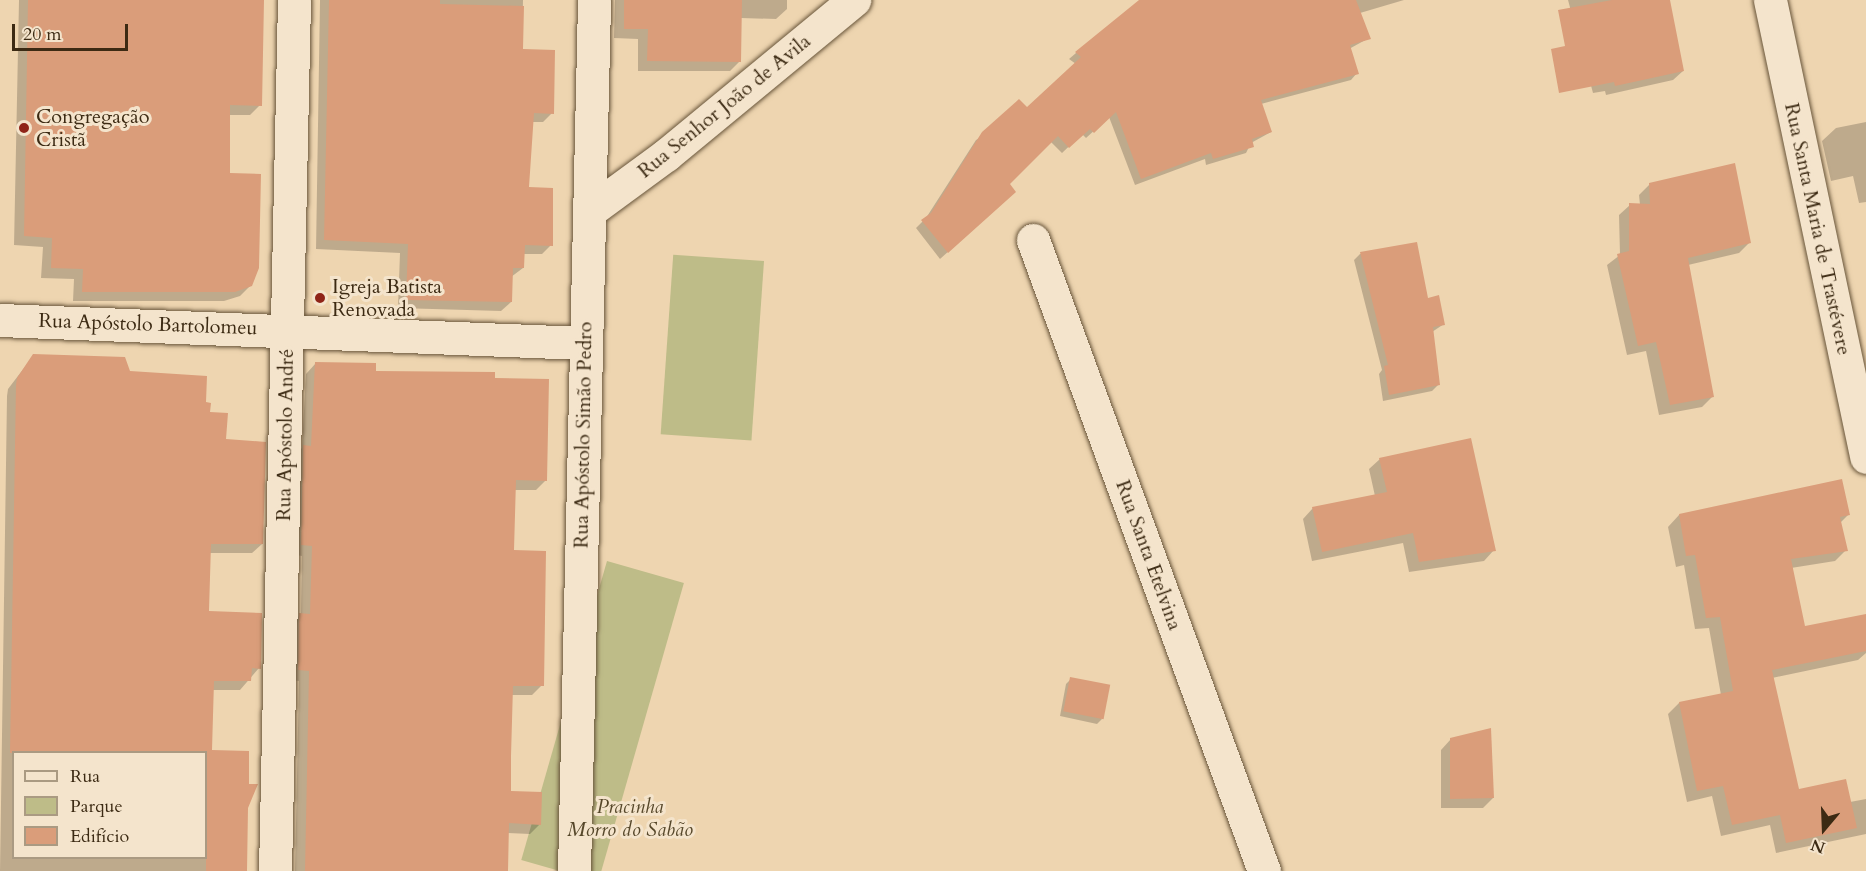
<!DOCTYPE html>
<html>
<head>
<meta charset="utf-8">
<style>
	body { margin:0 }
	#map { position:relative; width:1866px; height:871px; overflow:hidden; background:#eed5b0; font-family:Cardo,serif }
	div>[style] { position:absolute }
	.green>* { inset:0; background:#bebc88; transform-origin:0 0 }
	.shadow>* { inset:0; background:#0003 }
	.building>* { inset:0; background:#da9d7a; transform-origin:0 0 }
	.roads { filter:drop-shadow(0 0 2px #68553a) drop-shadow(0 0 2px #68553a) }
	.minor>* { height:33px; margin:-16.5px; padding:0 16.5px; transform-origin:16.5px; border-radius:16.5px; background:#f4e4cc }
	.dots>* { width:16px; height:16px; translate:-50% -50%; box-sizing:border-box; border:3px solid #f4e4cc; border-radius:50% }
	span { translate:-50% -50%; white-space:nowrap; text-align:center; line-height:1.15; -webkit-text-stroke:6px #f4e4cc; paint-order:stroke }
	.street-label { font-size:20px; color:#3c2a13 }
	.poi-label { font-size:20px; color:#3c2a13 }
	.left { translate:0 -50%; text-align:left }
	.park-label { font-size:20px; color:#56472a; font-style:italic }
	.legend { position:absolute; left:12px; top:751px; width:195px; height:108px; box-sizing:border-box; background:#f4e4cc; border:2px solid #aa9a82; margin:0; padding:8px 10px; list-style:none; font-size:18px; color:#3c2a13 }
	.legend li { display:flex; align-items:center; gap:12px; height:30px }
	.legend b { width:30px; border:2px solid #aa9a82 }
	.north { position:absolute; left:1794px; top:799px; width:60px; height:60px; -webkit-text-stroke:4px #f4e4cc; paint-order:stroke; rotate:199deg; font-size:16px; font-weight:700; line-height:24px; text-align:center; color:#3c2a13 }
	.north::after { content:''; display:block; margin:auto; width:21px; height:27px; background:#3c2a13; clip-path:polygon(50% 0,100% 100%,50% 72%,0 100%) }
	.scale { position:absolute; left:12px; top:24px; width:116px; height:27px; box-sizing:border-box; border:3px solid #3c2a13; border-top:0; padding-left:8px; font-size:18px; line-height:21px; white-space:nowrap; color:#3c2a13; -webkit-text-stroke:4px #f4e4cc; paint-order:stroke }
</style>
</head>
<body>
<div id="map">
	<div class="green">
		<div style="left:764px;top:261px;width:180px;height:91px;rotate:94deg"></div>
		<div style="left:607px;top:561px;width:80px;height:311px;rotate:16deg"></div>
	</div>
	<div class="shadow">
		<div style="clip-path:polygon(19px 0,263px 0,260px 105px,250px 115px,229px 115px,228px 175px,251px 285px,240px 296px,224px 301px,73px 301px,74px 279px,41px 278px,43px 247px,14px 245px)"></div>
		<div style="clip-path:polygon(320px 0,523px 0,522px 51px,552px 113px,543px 122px,532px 122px,528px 189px,551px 245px,542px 254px,523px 254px,523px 268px,511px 277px,511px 302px,501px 311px,398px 308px,400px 253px,316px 249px)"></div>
		<div style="clip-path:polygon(615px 0,787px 0,787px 9px,776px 19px,741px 18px,740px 61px,730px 71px,638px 71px,638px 39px,614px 38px)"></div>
		<div style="clip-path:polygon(1145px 0,1404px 0,1360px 13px,1369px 38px,1349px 49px,1357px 73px,1351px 80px,1261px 104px,1271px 132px,1251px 143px,1246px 153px,1206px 165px,1205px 159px,1135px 185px,1109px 117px,1086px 138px,1082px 134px,1062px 153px,1050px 141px,1008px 183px,1008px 198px,940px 259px,916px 228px,926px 218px,976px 140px,1027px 110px,1076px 64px,1069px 59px,1076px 53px)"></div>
		<div style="clip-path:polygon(1568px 0,1669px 0,1683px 71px,1673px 80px,1606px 95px,1605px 91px,1593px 93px)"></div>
		<div style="clip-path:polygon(1866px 122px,1866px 202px,1859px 203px,1853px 176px,1831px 181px,1822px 141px,1836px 128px)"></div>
		<div style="clip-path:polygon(1650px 184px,1749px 243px,1739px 253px,1688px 265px,1712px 397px,1702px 407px,1659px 415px,1646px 351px,1627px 355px,1607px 265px,1620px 255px,1619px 215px,1630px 205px,1640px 205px,1639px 195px)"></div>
		<div style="clip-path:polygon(1416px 244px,1427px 300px,1444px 324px,1432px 332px,1438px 385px,1432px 391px,1383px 401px,1379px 374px,1382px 370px,1354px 260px,1360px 254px)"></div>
		<div style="clip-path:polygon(evenodd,34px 355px,128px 372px,204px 404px,225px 441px,262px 544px,252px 553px,210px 553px,208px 613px,259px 668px,240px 690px,212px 690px,211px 752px,247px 807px,245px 871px,0 871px,7px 396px,8px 389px,34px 355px,14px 752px,206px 752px,206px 858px,14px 858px,14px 752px)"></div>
		<div style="clip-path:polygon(316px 363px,375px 372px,493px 380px,546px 480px,536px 490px,514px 490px,513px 551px,542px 685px,532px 695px,512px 695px,509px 792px,540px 824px,530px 834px,507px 833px,506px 871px,295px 871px,299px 681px,289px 680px,290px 625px,301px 614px,302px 556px,291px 554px,293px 457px,302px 448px,306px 374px)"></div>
		<div style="clip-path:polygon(1380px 459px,1494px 550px,1484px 561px,1409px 572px,1403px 543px,1312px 561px,1303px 519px,1313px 508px,1375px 496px,1369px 469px)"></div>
		<div style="clip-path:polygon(1849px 514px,1840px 523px,1846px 550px,1835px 561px,1791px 568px,1803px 627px,1866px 636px,1866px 653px,1858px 660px,1772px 678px,1798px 790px,1850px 802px,1866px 799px,1866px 834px,1776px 853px,1770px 825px,1721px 836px,1712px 796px,1687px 802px,1668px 714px,1679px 703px,1721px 695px,1709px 628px,1695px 629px,1684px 565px,1676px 567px,1668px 527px,1679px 515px)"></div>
		<div style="clip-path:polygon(1071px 679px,1102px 719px,1097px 724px,1060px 716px,1066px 684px)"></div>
		<div style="clip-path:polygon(1451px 739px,1493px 798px,1483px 808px,1441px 808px,1441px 750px)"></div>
	</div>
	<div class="building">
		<div style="clip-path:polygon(28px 0,264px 0,262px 106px,230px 105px,230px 173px,261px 174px,259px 268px,252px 286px,235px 292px,82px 292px,83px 269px,51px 268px,52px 238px,24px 236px)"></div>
		<div style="clip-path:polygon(329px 0,440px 0,440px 4px,524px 6px,523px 49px,555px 50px,554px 114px,534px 113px,529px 187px,553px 188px,553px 246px,525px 245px,524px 268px,513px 268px,512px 302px,406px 300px,408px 244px,324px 240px)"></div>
		<div style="clip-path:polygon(624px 0,742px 0,741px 62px,647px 61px,648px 29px,624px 29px)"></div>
		<div style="clip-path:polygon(1139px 0,1356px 0,1371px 39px,1350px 45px,1359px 74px,1261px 100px,1272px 132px,1252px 139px,1254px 147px,1213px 159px,1211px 153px,1141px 179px,1116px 112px,1094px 133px,1090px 129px,1069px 148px,1058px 136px,1010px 184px,1016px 192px,948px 253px,921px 220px,931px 213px,982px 132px,1019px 99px,1027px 107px,1081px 57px,1075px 52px)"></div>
		<div style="clip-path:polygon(1612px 0,1670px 0,1684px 71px,1615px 86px,1614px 82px,1559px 93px,1551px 49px,1565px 46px,1558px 10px)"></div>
		<div style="clip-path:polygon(1735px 163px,1751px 243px,1688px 258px,1714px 397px,1670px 405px,1656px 342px,1638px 346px,1617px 254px,1629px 251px,1629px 203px,1650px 204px,1649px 183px)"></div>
		<div style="clip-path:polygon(1417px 242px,1428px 298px,1439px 295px,1445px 325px,1433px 327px,1440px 385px,1389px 395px,1384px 366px,1388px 365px,1360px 252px)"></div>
		<div style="clip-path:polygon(33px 354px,125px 357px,130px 371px,207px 376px,206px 402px,211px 403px,210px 412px,228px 413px,226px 439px,266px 442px,263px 544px,211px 544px,209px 611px,262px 613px,261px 669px,252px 668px,251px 681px,214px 681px,212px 750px,249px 751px,249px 784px,258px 784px,248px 808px,247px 871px,206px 871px,206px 753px,10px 753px,16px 385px,17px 378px)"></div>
		<div style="clip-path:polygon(315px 362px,376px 363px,376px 371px,495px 372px,495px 378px,549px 379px,547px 481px,516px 480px,514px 550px,546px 551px,544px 686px,513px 686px,511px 756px,511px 791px,542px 792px,541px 825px,509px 823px,508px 871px,305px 871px,309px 671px,298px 670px,299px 613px,310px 614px,312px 546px,301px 545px,303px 445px,311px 446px)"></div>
		<div style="clip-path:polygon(1471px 438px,1496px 551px,1419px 562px,1413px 533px,1322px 552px,1312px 507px,1387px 492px,1379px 458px)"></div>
		<div style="clip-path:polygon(1842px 479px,1850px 515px,1840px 517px,1848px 551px,1791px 559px,1805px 626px,1866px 614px,1866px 651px,1772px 670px,1799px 789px,1846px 779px,1857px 828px,1786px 843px,1780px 815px,1732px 825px,1723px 786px,1697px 791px,1679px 702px,1733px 691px,1720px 617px,1706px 618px,1695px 555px,1686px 556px,1679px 514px)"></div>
		<div style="left:1070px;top:677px;width:41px;height:35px;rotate:11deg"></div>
		<div style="clip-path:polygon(1491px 728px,1494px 798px,1450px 799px,1450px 738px)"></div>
	</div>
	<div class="roads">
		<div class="minor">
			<div style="left:1770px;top:0;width:467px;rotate:78.1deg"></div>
			<div style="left:591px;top:210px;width:93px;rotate:-36.3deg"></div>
			<div style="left:666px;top:155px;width:244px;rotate:-39.5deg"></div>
			<div style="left:1033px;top:240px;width:672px;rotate:69.89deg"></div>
			<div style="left:0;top:320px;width:584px;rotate:2.26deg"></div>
			<div style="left:275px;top:871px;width:871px;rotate:-88.75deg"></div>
			<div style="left:574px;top:871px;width:871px;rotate:-88.68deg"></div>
		</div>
	</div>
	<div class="dots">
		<div style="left:24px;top:128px;background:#8f2418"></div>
		<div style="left:320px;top:298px;background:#8f2418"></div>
	</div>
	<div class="street-label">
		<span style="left:724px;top:106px;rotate:-39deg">Rua Senhor João de Avila</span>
		<span style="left:1818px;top:229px;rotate:78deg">Rua Santa Maria de Trastévere</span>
		<span style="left:148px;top:324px;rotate:2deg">Rua Apóstolo Bartolomeu</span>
		<span style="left:285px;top:435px;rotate:-89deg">Rua Apóstolo André</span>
		<span style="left:583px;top:435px;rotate:-89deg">Rua Apóstolo Simão Pedro</span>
		<span style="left:1149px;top:555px;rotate:70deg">Rua Santa Etelvina</span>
	</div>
	<div class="poi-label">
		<span class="left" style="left:36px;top:128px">Congregação<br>Cristã</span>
		<span class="left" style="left:332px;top:298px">Igreja Batista<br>Renovada</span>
	</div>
	<div class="park-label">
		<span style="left:630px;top:818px">Pracinha<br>Morro do Sabão</span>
	</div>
	<ul class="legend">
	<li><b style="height:8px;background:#f4e4cc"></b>Rua</li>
	<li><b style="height:16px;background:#bebc88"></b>Parque</li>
	<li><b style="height:16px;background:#da9d7a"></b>Edifício</li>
	</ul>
	<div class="north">N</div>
	<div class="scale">20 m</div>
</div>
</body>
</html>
